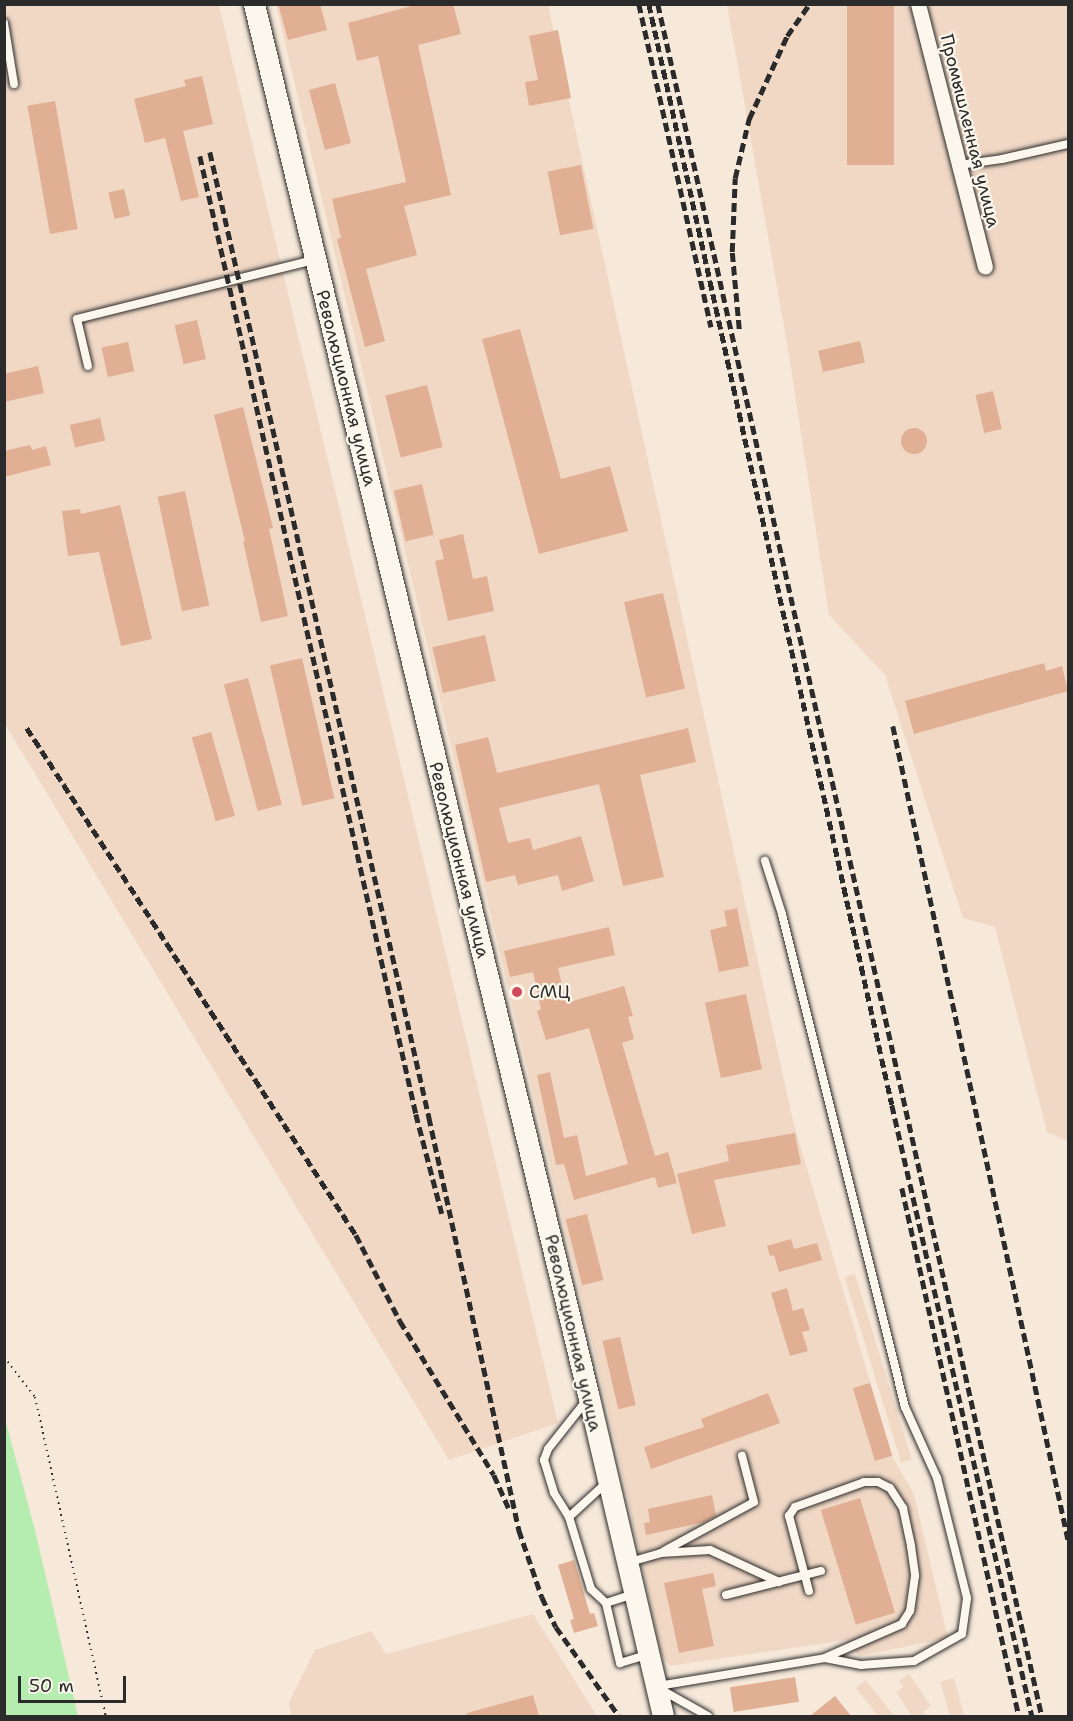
<!DOCTYPE html>
<html>
<head>
<meta charset="utf-8">
<style>
	body { margin:0 }
	#map { position:relative; width:1073px; height:1721px; overflow:hidden; background:#f6e9da; font-family:"Shantell Sans",sans-serif }
	div>[style] { position:absolute }
	.built>* { inset:0; background:#f0d8c5; transform-origin:0 0 }
	.green>* { inset:0; background:#b5ecaf }
	.building>* { inset:0; background:#e1af93; transform-origin:0 0 }
	.round { border-radius:50% }
	.path>* { height:2px; margin-top:-1px; transform-origin:0; background:repeating-linear-gradient(90deg,#2b2b2b 0 1.5px,transparent 0 6px) }
	.roads { filter:drop-shadow(0 0 2px #2b2b2b) drop-shadow(0 0 2px #2b2b2b) }
	.lane>* { height:8px; margin:-4px; padding:0 4px; transform-origin:4px; border-radius:4px; background:#fbf7ec }
	.street>* { height:15px; margin:-7.5px; padding:0 7.5px; transform-origin:7.5px; border-radius:7.5px; background:#fbf7ec }
	.secondary>* { height:21px; margin:-10.5px; padding:0 10.5px; transform-origin:10.5px; border-radius:10.5px; background:#fbf7ec }
	.rail>* { height:4.5px; margin-top:-2.25px; transform-origin:0; background:repeating-linear-gradient(90deg,#2b2b2b 0 9px,transparent 0 13.5px) }
	.dots>* { width:16px; height:16px; translate:-50% -50%; box-sizing:border-box; border:3px solid #fbf7ec; border-radius:50% }
	span { translate:-50% -50%; white-space:nowrap; text-align:center; line-height:1.15; -webkit-text-stroke:4.5px #fbf7ec; paint-order:stroke }
	.street-label { font-size:18px; color:#2b2b2b }
	.poi-label { font-size:18px; color:#2b2b2b }
	.left { translate:0 -50%; text-align:left }
	.frame { position:absolute; inset:0; border:6px solid #2b2b2b; pointer-events:none }
	.scale { position:absolute; left:18px; top:1676px; width:108px; height:27px; box-sizing:border-box; border:3px solid #2b2b2b; border-top:0; padding-left:8px; font-size:18px; line-height:21px; white-space:nowrap; color:#2b2b2b; -webkit-text-stroke:4px #fbf7ec; paint-order:stroke }
</style>
</head>
<body>
<div id="map">
	<div class="built">
		<div style="clip-path:polygon(5px 5px,219px 5px,558px 1423px,449px 1460px,5px 724px)"></div>
		<div style="clip-path:polygon(276px 5px,548px 5px,793px 1121px,892px 1456px,914px 1494px,948px 1638px,859px 1656px,846px 1640px,670px 1666px,661px 1654px,617px 1449px)"></div>
		<div style="clip-path:polygon(727px 5px,1068px 5px,1068px 1141px,1047px 1132px,995px 927px,963px 918px,885px 675px,829px 615px,788px 349px)"></div>
		<div style="left:855px;top:1274px;width:194px;height:11px;rotate:73deg"></div>
		<div style="clip-path:polygon(533px 1614px,597px 1716px,291px 1716px,289px 1702px,315px 1650px,371px 1631px,386px 1654px)"></div>
		<div style="clip-path:polygon(909px 1674px,931px 1706px,923px 1712px,926px 1716px,912px 1716px,896px 1692px,903px 1687px,899px 1681px)"></div>
		<div style="left:954px;top:1678px;width:39px;height:14px;rotate:75deg"></div>
		<div style="clip-path:polygon(866px 1680px,894px 1716px,878px 1716px,856px 1688px)"></div>
	</div>
	<div class="green">
		<div style="clip-path:polygon(4px 1415px,35px 1530px,78px 1716px,5px 1716px)"></div>
	</div>
	<div class="building">
		<div style="clip-path:polygon(278px 4px,320px 4px,327px 30px,288px 40px)"></div>
		<div style="clip-path:polygon(419px 4px,453px 4px,461px 34px,418px 45px,451px 195px,404px 206px,417px 255px,366px 269px,385px 341px,365px 347px,337px 239px,341px 238px,332px 199px,406px 182px,378px 56px,357px 61px,348px 23px)"></div>
		<div style="left:847px;top:4px;width:47px;height:161px"></div>
		<div style="clip-path:polygon(558px 30px,571px 98px,529px 106px,525px 82px,538px 80px,529px 36px)"></div>
		<div style="clip-path:polygon(202px 76px,213px 124px,183px 131px,199px 197px,181px 201px,165px 138px,145px 143px,134px 99px,186px 86px,184px 80px)"></div>
		<div style="left:335px;top:83px;width:62px;height:27px;rotate:75deg"></div>
		<div style="left:55px;top:101px;width:130px;height:28px;rotate:80deg"></div>
		<div style="left:581px;top:165px;width:65px;height:34px;rotate:79deg"></div>
		<div style="left:124px;top:189px;width:27px;height:16px;rotate:77deg"></div>
		<div style="left:197px;top:320px;width:40px;height:23px;rotate:77deg"></div>
		<div style="clip-path:polygon(520px 329px,561px 479px,610px 466px,628px 531px,539px 554px,482px 339px)"></div>
		<div style="left:860px;top:341px;width:22px;height:43px;rotate:77deg"></div>
		<div style="left:128px;top:342px;width:30px;height:27px;rotate:78deg"></div>
		<div style="clip-path:polygon(38px 366px,44px 393px,4px 402px,4px 374px)"></div>
		<div style="left:427px;top:385px;width:64px;height:43px;rotate:76deg"></div>
		<div style="left:993px;top:391px;width:39px;height:18px;rotate:77deg"></div>
		<div style="clip-path:polygon(243px 407px,273px 528px,269px 529px,288px 616px,261px 622px,243px 541px,245px 541px,214px 415px)"></div>
		<div style="left:100px;top:418px;width:23px;height:31px;rotate:77deg"></div>
		<div class="round" style="left:901px;top:428px;width:26px;height:26px"></div>
		<div style="clip-path:polygon(30px 445px,32px 450px,46px 446px,51px 465px,4px 477px,4px 451px)"></div>
		<div style="left:422px;top:484px;width:52px;height:29px;rotate:77deg"></div>
		<div style="left:185px;top:491px;width:117px;height:28px;rotate:78deg"></div>
		<div style="clip-path:polygon(120px 505px,152px 639px,121px 646px,99px 552px,68px 556px,62px 511px,80px 509px,81px 514px)"></div>
		<div style="clip-path:polygon(463px 534px,473px 579px,487px 576px,494px 611px,448px 621px,435px 561px,444px 559px,439px 540px)"></div>
		<div style="left:663px;top:593px;width:98px;height:40px;rotate:77deg"></div>
		<div style="left:485px;top:635px;width:47px;height:54px;rotate:77deg"></div>
		<div style="left:302px;top:658px;width:144px;height:33px;rotate:77deg"></div>
		<div style="clip-path:polygon(1044px 663px,1046px 671px,1062px 666px,1068px 691px,914px 734px,905px 701px)"></div>
		<div style="left:248px;top:678px;width:131px;height:25px;rotate:75deg"></div>
		<div style="clip-path:polygon(688px 728px,696px 762px,640px 775px,664px 877px,623px 886px,599px 784px,499px 808px,508px 843px,530px 838px,533px 850px,581px 836px,594px 881px,562px 891px,558px 875px,518px 885px,515px 875px,486px 882px,455px 745px,488px 737px,497px 773px)"></div>
		<div style="left:211px;top:732px;width:87px;height:20px;rotate:74deg"></div>
		<div style="clip-path:polygon(737px 908px,749px 966px,719px 972px,710px 930px,727px 926px,724px 911px)"></div>
		<div style="clip-path:polygon(609px 927px,615px 955px,558px 968px,566px 1003px,624px 986px,633px 1016px,628px 1017px,634px 1039px,622px 1043px,655px 1156px,668px 1152px,677px 1183px,658px 1188px,655px 1177px,574px 1200px,564px 1164px,556px 1165px,537px 1075px,550px 1072px,564px 1138px,577px 1135px,586px 1176px,628px 1164px,589px 1028px,546px 1040px,537px 1011px,541px 1009px,533px 972px,510px 977px,504px 951px)"></div>
		<div style="left:746px;top:994px;width:77px;height:42px;rotate:78deg"></div>
		<div style="clip-path:polygon(795px 1133px,801px 1164px,714px 1180px,726px 1226px,692px 1234px,677px 1174px,729px 1161px,726px 1145px)"></div>
		<div style="left:587px;top:1214px;width:68px;height:22px;rotate:76deg"></div>
		<div style="clip-path:polygon(791px 1239px,794px 1249px,817px 1243px,822px 1260px,779px 1272px,774px 1255px,770px 1256px,767px 1246px)"></div>
		<div style="clip-path:polygon(787px 1288px,793px 1311px,803px 1308px,810px 1330px,802px 1332px,808px 1351px,790px 1356px,771px 1293px)"></div>
		<div style="left:620px;top:1337px;width:70px;height:18px;rotate:77deg"></div>
		<div style="left:870px;top:1383px;width:76px;height:18px;rotate:73deg"></div>
		<div style="clip-path:polygon(768px 1393px,780px 1423px,651px 1469px,644px 1447px,704px 1427px,701px 1419px)"></div>
		<div style="clip-path:polygon(712px 1495px,716px 1516px,704px 1522px,646px 1535px,644px 1523px,650px 1522px,648px 1509px)"></div>
		<div style="left:860px;top:1498px;width:120px;height:41px;rotate:73deg"></div>
		<div style="clip-path:polygon(574px 1560px,590px 1614px,594px 1613px,598px 1626px,574px 1633px,570px 1620px,574px 1619px,558px 1565px)"></div>
		<div style="clip-path:polygon(713px 1573px,716px 1586px,702px 1589px,714px 1646px,679px 1653px,664px 1583px)"></div>
		<div style="left:795px;top:1677px;width:25px;height:66px;rotate:81deg"></div>
		<div style="clip-path:polygon(533px 1695px,539px 1716px,467px 1716px,467px 1713px)"></div>
		<div style="clip-path:polygon(835px 1696px,851px 1716px,810px 1716px)"></div>
	</div>
	<div class="path">
		<div style="left:4px;top:1357px;width:51px;rotate:52.2deg"></div>
		<div style="left:35px;top:1397px;width:327px;rotate:77.5deg"></div>
	</div>
	<div class="roads">
		<div class="lane">
			<div style="left:4px;top:23px;width:62px;rotate:80.7deg"></div>
			<div style="left:959px;top:165px;width:43px;rotate:-7.9deg"></div>
			<div style="left:1002px;top:159px;width:68px;rotate:-12.8deg"></div>
			<div style="left:88px;top:366px;width:48px;rotate:-103.2deg"></div>
			<div style="left:77px;top:319px;width:243px;rotate:-14deg"></div>
			<div style="left:586px;top:1401px;width:61px;rotate:128.4deg"></div>
			<div style="left:548px;top:1449px;width:12px;rotate:110deg"></div>
			<div style="left:544px;top:1460px;width:34px;rotate:73deg"></div>
			<div style="left:554px;top:1493px;width:28px;rotate:58deg"></div>
			<div style="left:569px;top:1517px;width:75px;rotate:73deg"></div>
			<div style="left:591px;top:1589px;width:21px;rotate:43deg"></div>
			<div style="left:606px;top:1603px;width:62px;rotate:76.9deg"></div>
			<div style="left:620px;top:1663px;width:28px;rotate:-17deg"></div>
			<div style="left:569px;top:1517px;width:49px;rotate:-42.5deg"></div>
			<div style="left:664px;top:1551px;width:102px;rotate:-28.6deg"></div>
			<div style="left:754px;top:1502px;width:48px;rotate:-104.6deg"></div>
			<div style="left:630px;top:1562px;width:32px;rotate:-16deg"></div>
			<div style="left:661px;top:1553px;width:49px;rotate:-3.5deg"></div>
			<div style="left:710px;top:1550px;width:76px;rotate:24.9deg"></div>
			<div style="left:809px;top:1591px;width:78px;rotate:-104.9deg"></div>
			<div style="left:789px;top:1516px;width:11px;rotate:-56deg"></div>
			<div style="left:795px;top:1507px;width:73px;rotate:-19.9deg"></div>
			<div style="left:864px;top:1482px;width:14px"></div>
			<div style="left:878px;top:1482px;width:13px;rotate:27deg"></div>
			<div style="left:890px;top:1488px;width:24px;rotate:57deg"></div>
			<div style="left:903px;top:1508px;width:39px;rotate:78deg"></div>
			<div style="left:911px;top:1546px;width:30px;rotate:82deg"></div>
			<div style="left:915px;top:1576px;width:35px;rotate:98deg"></div>
			<div style="left:910px;top:1611px;width:15px;rotate:122deg"></div>
			<div style="left:902px;top:1624px;width:82px;rotate:156.3deg"></div>
			<div style="left:726px;top:1595px;width:98px;rotate:-14.2deg"></div>
			<div style="left:606px;top:1603px;width:28px;rotate:-18deg"></div>
			<div style="left:658px;top:1686px;width:169px;rotate:-9.5deg"></div>
			<div style="left:825px;top:1658px;width:37px;rotate:11deg"></div>
			<div style="left:861px;top:1665px;width:53px;rotate:-4.3deg"></div>
			<div style="left:914px;top:1661px;width:55px;rotate:-29.4deg"></div>
			<div style="left:962px;top:1634px;width:36px;rotate:-82deg"></div>
			<div style="left:967px;top:1598px;width:124px;rotate:-104deg"></div>
			<div style="left:937px;top:1478px;width:78px;rotate:-114.3deg"></div>
			<div style="left:905px;top:1407px;width:508px;rotate:-104.01deg"></div>
			<div style="left:782px;top:914px;width:56px;rotate:-107.8deg"></div>
			<div style="left:660px;top:1689px;width:55px;rotate:29.4deg"></div>
		</div>
		<div class="street">
			<div style="left:918px;top:4px;width:271px;rotate:75.7deg"></div>
		</div>
		<div class="secondary">
			<div style="left:254px;top:4px;width:1434px;rotate:76.49deg"></div>
			<div style="left:589px;top:1398px;width:326px;rotate:76.9deg"></div>
		</div>
	</div>
	<div class="rail">
		<div style="left:639px;top:4px;width:331px;rotate:77.4deg"></div>
		<div style="left:649px;top:4px;width:1127px;rotate:77.55deg"></div>
		<div style="left:892px;top:1105px;width:627px;rotate:77.09deg"></div>
		<div style="left:658px;top:4px;width:1755px;rotate:77.36deg"></div>
		<div style="left:210px;top:152px;width:990px;rotate:77.21deg"></div>
		<div style="left:429px;top:1117px;width:423px;rotate:77.7deg"></div>
		<div style="left:519px;top:1530px;width:71px;rotate:71.1deg"></div>
		<div style="left:542px;top:1597px;width:33px;rotate:65deg"></div>
		<div style="left:556px;top:1627px;width:109px;rotate:54.7deg"></div>
		<div style="left:200px;top:156px;width:982px;rotate:77.29deg"></div>
		<div style="left:416px;top:1114px;width:103px;rotate:75.4deg"></div>
		<div style="left:739px;top:329px;width:77px;rotate:-95.2deg"></div>
		<div style="left:732px;top:252px;width:74px;rotate:-87.7deg"></div>
		<div style="left:735px;top:178px;width:61px;rotate:-76.7deg"></div>
		<div style="left:749px;top:119px;width:91px;rotate:-65.4deg"></div>
		<div style="left:787px;top:36px;width:39px;rotate:-55deg"></div>
		<div style="left:893px;top:726px;width:832px;rotate:77.85deg"></div>
		<div style="left:27px;top:728px;width:604px;rotate:57.02deg"></div>
		<div style="left:356px;top:1235px;width:97px;rotate:62.9deg"></div>
		<div style="left:400px;top:1321px;width:180px;rotate:58.6deg"></div>
		<div style="left:494px;top:1475px;width:36px;rotate:66deg"></div>
		<div style="left:902px;top:1188px;width:541px;rotate:77.51deg"></div>
	</div>
	<div class="dots">
		<div style="left:517px;top:992px;background:#d1495b"></div>
	</div>
	<div class="street-label">
		<span style="left:970px;top:131px;rotate:76deg">Промышленная улица</span>
		<span style="left:346px;top:388px;rotate:76deg">Революционная улица</span>
		<span style="left:459px;top:860px;rotate:76deg">Революционная улица</span>
		<span style="left:573px;top:1333px;rotate:77deg">Революционная улица</span>
	</div>
	<div class="poi-label">
		<span class="left" style="left:529px;top:992px">СМЦ</span>
	</div>
	<div class="frame"></div>
	<div class="scale">50 m</div>
</div>
</body>
</html>
